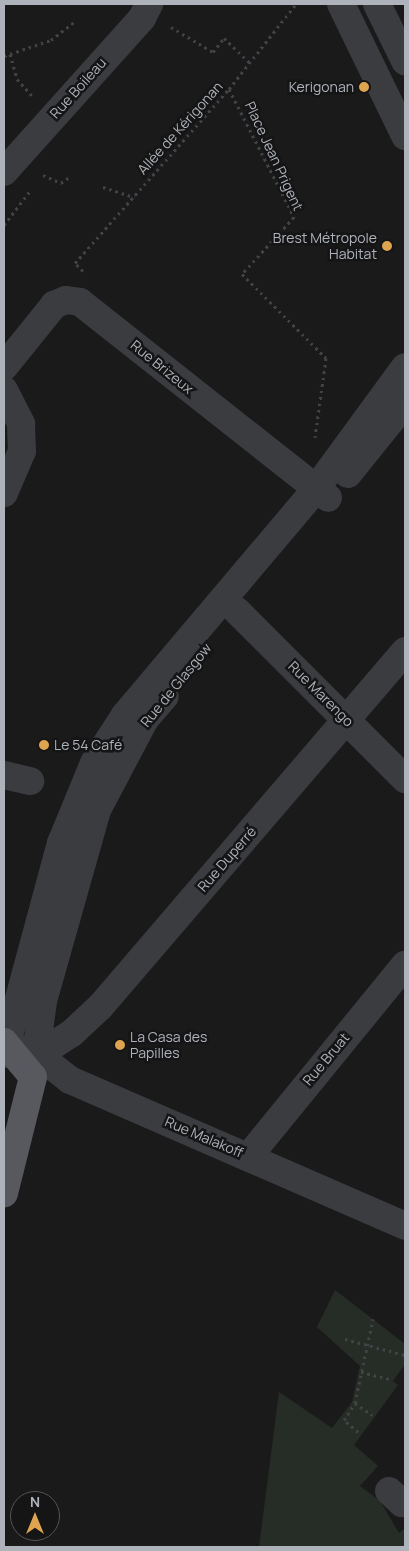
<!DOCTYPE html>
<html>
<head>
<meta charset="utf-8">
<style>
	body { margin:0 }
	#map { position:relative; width:409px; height:1551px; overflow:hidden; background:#1a1a1b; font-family:Manrope,sans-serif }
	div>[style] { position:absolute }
	.green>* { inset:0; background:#262d26 }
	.path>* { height:3px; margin-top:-1.5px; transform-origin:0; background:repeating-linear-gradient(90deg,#414347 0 2.5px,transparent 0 6.5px) }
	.minor>* { height:28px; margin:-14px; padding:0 14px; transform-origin:14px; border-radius:14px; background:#3b3c40 }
	.major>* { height:28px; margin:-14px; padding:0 14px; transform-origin:14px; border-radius:14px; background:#57595f }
	.dots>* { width:14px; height:14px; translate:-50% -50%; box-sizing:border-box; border:2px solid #151516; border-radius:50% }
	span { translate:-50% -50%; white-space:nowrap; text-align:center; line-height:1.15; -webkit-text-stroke:5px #151516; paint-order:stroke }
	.poi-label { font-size:14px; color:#aeb2ba }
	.right { translate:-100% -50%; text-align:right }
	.left { translate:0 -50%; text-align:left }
	.street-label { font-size:14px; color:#aeb2ba }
	.frame { position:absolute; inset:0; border:5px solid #aeb2ba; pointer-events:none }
	.north { position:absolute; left:10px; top:1491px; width:50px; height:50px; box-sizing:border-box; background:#151516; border:1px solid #525458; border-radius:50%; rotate:0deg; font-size:14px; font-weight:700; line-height:20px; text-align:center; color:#aeb2ba }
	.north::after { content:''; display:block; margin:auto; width:18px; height:22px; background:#dea44f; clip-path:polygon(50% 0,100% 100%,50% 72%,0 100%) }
</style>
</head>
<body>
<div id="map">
	<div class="green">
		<div style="clip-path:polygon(335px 1290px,405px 1344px,405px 1364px,393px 1381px,398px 1385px,354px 1445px,378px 1466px,360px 1486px,380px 1501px,399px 1533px,405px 1528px,405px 1547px,259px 1547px,279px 1392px,332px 1428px,352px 1402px,360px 1366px,317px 1327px)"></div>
	</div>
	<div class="path">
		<div style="left:171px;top:27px;width:49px;rotate:30.8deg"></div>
		<div style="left:213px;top:52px;width:18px;rotate:-52deg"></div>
		<div style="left:224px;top:38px;width:36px;rotate:44deg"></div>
		<div style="left:10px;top:54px;width:26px;rotate:74deg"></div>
		<div style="left:17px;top:79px;width:24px;rotate:48deg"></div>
		<div style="left:4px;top:56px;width:50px;rotate:-18.8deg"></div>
		<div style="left:51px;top:40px;width:29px;rotate:-38deg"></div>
		<div style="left:229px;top:89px;width:144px;rotate:63.1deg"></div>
		<div style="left:294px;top:217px;width:77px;rotate:132.4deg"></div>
		<div style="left:242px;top:274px;width:119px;rotate:45deg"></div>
		<div style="left:326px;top:358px;width:80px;rotate:97.9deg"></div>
		<div style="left:43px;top:175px;width:20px;rotate:24deg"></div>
		<div style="left:61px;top:183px;width:11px;rotate:-34deg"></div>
		<div style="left:103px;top:187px;width:33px;rotate:18deg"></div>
		<div style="left:4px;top:225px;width:43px;rotate:-52.6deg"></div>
		<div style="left:83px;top:271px;width:11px;rotate:-135deg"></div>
		<div style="left:75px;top:263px;width:232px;rotate:-48.5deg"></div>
		<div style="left:229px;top:89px;width:108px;rotate:-51.8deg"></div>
		<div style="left:345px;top:1339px;width:62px;rotate:14.9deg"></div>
		<div style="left:361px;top:1372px;width:30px;rotate:14deg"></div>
		<div style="left:355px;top:1403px;width:21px;rotate:35deg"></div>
		<div style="left:358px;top:1432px;width:18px;rotate:-139deg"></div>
		<div style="left:344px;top:1420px;width:20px;rotate:-57deg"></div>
		<div style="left:355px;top:1403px;width:86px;rotate:-77.9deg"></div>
	</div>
	<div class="minor">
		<div style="left:341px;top:4px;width:147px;rotate:64.1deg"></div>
		<div style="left:377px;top:4px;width:64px;rotate:63.8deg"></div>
		<div style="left:4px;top:172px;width:207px;rotate:-48.1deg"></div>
		<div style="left:142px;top:18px;width:16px;rotate:-63deg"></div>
		<div style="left:4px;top:367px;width:80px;rotate:-51.1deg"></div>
		<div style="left:54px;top:305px;width:13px;rotate:-23deg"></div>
		<div style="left:66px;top:300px;width:14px;rotate:8deg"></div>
		<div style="left:80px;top:302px;width:316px;rotate:38.3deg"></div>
		<div style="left:4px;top:390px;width:38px;rotate:63deg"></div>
		<div style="left:21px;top:424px;width:27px;rotate:88deg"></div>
		<div style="left:22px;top:451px;width:46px;rotate:113.2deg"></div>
		<div style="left:348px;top:474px;width:91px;rotate:-51.2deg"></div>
		<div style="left:237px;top:611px;width:238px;rotate:45deg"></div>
		<div style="left:4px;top:775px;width:27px;rotate:13deg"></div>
		<div style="left:22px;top:1049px;width:17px;rotate:21deg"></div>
		<div style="left:38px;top:1055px;width:41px;rotate:38deg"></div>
		<div style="left:70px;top:1080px;width:365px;rotate:23.5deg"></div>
		<div style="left:4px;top:1054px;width:219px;rotate:-74.9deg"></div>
		<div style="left:61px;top:843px;width:87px;rotate:-67.6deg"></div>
		<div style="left:94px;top:763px;width:57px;rotate:-57.1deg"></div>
		<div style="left:125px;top:715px;width:294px;rotate:-49.8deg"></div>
		<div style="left:315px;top:490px;width:152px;rotate:-53.8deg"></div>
		<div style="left:38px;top:1055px;width:40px;rotate:-32.9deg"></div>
		<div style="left:72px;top:1033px;width:38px;rotate:-43deg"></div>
		<div style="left:100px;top:1007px;width:469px;rotate:-49.4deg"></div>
		<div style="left:33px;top:1077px;width:77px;rotate:-82.5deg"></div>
		<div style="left:43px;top:1001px;width:198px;rotate:-74.2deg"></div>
		<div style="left:97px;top:810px;width:103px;rotate:-62.2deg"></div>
		<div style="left:145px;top:719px;width:30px;rotate:-49deg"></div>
		<div style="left:249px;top:1156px;width:247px;rotate:-50.8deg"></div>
		<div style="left:389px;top:1491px;width:18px;rotate:43deg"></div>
		<div style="left:402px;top:1503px;width:5px;rotate:-53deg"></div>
	</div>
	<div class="major">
		<div style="left:4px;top:1042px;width:45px;rotate:50.4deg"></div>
		<div style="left:33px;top:1077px;width:120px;rotate:104deg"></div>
	</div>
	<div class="dots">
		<div style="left:364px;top:87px;background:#dea44f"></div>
		<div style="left:387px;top:246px;background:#dea44f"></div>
		<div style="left:44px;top:745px;background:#dea44f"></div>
		<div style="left:120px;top:1045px;background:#dea44f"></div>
	</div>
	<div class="poi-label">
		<span class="right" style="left:354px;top:87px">Kerigonan</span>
		<span class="right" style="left:377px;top:246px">Brest Métropole<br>Habitat</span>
		<span class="left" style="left:54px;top:745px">Le 54 Café</span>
		<span class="left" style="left:130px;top:1045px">La Casa des<br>Papilles</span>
	</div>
	<div class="street-label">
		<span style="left:78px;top:88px;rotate:-48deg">Rue Boileau</span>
		<span style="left:180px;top:128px;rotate:-48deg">Allée de Kérigonan</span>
		<span style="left:274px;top:156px;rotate:65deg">Place Jean Prigent</span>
		<span style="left:162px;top:367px;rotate:39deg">Rue Brizeux</span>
		<span style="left:176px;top:685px;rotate:-51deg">Rue de Glasgow</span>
		<span style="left:321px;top:694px;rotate:45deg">Rue Marengo</span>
		<span style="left:227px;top:859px;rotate:-49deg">Rue Duperré</span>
		<span style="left:326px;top:1059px;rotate:-50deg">Rue Bruat</span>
		<span style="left:204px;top:1137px;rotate:23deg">Rue Malakoff</span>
	</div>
	<div class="frame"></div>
	<div class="north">N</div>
</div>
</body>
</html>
